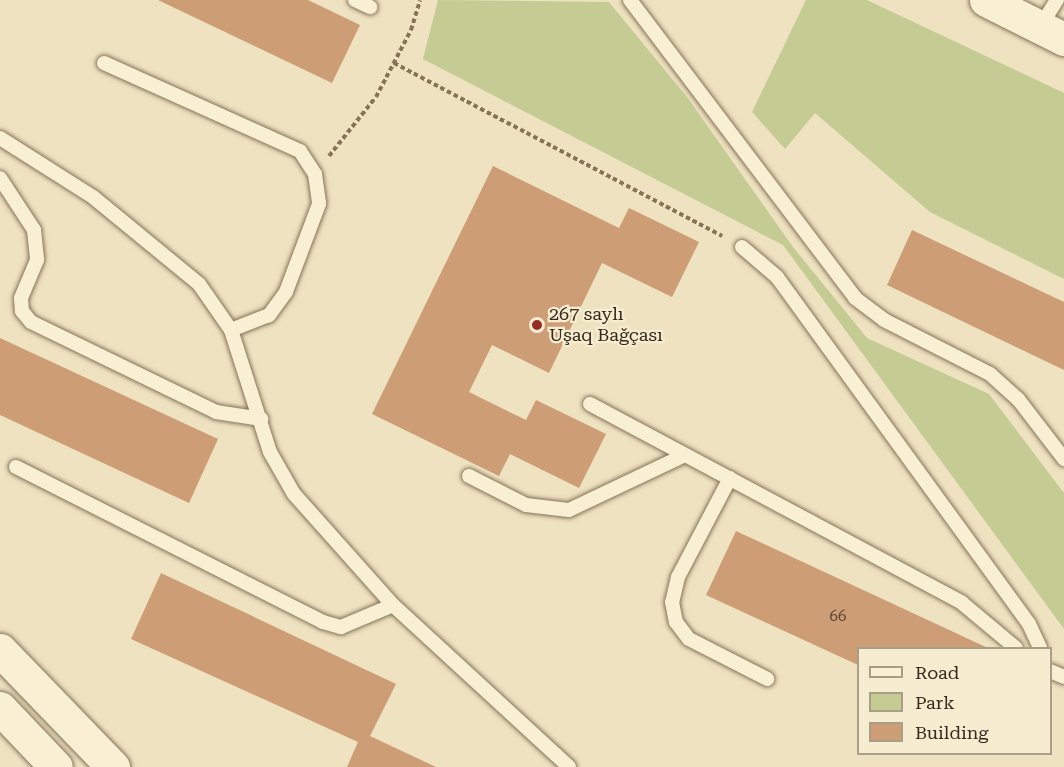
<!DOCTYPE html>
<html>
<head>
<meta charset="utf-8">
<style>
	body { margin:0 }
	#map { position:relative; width:1064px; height:767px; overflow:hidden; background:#eee2c0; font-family:"Roboto Serif",serif }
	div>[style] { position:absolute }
	.green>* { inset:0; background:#c4cc94 }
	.building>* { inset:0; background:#cd9d76 }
	.path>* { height:4px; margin-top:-2px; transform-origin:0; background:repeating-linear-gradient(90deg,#877358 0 4.5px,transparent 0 7.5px) }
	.roads { filter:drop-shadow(0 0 2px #877358) drop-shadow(0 0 2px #877358) }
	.lane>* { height:14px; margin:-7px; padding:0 7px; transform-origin:7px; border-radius:7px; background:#f9efd3 }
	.secondary>* { height:33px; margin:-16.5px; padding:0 16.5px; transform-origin:16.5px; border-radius:16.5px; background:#f9efd3 }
	.dots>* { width:16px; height:16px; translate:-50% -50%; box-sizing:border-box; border:3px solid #f6ecd0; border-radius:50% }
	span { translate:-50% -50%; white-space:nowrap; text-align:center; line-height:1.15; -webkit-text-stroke:4.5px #f6ecd0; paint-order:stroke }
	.number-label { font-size:15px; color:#5c4733 }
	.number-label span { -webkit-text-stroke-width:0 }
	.poi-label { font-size:18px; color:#372a1d }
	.left { translate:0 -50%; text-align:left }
	.legend { position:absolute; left:857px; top:647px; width:195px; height:108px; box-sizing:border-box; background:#f6ecd0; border:2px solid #aa9e88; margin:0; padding:8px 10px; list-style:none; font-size:18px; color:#372a1d }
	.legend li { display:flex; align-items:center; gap:12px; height:30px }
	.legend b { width:30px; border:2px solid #aa9e88 }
</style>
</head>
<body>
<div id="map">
	<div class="green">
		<div style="clip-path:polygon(438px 0,609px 2px,687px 97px,793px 247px,867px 338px,989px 394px,1064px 493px,1064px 629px,783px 245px,423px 59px)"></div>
		<div style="clip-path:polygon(806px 0,867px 0,1064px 93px,1064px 279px,930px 212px,815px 113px,785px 149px,752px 112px)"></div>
	</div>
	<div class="building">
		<div style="clip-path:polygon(158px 0,308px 0,360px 25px,332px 83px)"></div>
		<div style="clip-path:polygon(493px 166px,619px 228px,629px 208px,699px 242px,672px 297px,602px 263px,549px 373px,492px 345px,469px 392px,526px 420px,536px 400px,606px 434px,579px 488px,510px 454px,499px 476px,372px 414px)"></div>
		<div style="clip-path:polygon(912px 230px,1064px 302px,1064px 370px,887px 285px)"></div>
		<div style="clip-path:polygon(0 338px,218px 439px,189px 503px,0 415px)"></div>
		<div style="clip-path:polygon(736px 531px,988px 648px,858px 648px,858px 665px,706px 595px)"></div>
		<div style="clip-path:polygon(161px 573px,396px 684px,370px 736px,436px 767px,347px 767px,358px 742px,131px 639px)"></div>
	</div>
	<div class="path">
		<div style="left:394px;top:63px;width:371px;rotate:27.8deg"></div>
		<div style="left:329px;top:156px;width:75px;rotate:-51.5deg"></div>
		<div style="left:376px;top:97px;width:76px;rotate:-62.4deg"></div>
		<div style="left:411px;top:30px;width:31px;rotate:-73deg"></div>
	</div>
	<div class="roads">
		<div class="lane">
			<div style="left:355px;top:0;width:17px;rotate:25deg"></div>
			<div style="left:630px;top:0;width:373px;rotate:52.9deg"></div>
			<div style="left:855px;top:298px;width:36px;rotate:37deg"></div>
			<div style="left:884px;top:320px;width:119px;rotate:27deg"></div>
			<div style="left:990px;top:374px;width:38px;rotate:42deg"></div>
			<div style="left:1018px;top:399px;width:76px;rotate:52.5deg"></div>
			<div style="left:1040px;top:27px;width:32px;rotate:-58deg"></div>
			<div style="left:104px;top:63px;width:215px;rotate:24.2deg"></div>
			<div style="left:300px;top:151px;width:27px;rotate:57deg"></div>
			<div style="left:315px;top:174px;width:30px;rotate:82deg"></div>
			<div style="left:319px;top:204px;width:94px;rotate:110.6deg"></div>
			<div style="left:286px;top:292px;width:29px;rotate:126deg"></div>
			<div style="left:269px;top:315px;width:41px;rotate:158.5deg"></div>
			<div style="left:0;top:138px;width:110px;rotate:32.4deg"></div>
			<div style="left:93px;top:197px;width:137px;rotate:39.4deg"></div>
			<div style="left:199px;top:284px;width:56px;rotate:55.2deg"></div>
			<div style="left:231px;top:330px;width:128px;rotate:72.3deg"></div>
			<div style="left:270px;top:452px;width:48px;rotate:60.3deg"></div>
			<div style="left:294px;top:494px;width:149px;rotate:48.3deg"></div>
			<div style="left:393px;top:605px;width:239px;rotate:42.6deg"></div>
			<div style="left:0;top:178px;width:62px;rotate:56.8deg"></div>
			<div style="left:34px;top:230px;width:30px;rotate:84deg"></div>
			<div style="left:37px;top:260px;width:41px;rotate:112.8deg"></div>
			<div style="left:21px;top:298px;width:13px;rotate:86deg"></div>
			<div style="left:22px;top:311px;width:14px;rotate:51deg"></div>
			<div style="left:31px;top:322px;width:206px;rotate:25.9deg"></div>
			<div style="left:216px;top:412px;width:46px;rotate:8.8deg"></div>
			<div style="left:742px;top:247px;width:46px;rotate:40.6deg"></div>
			<div style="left:777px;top:277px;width:429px;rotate:54deg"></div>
			<div style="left:1029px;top:624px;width:26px;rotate:65deg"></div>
			<div style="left:590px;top:404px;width:422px;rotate:28.1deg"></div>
			<div style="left:962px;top:603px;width:70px;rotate:39.8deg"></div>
			<div style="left:16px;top:467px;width:344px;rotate:26.8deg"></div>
			<div style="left:323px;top:622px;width:19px;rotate:16deg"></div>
			<div style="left:341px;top:627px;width:56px;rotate:-22.9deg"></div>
			<div style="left:469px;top:476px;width:64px;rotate:27deg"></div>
			<div style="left:526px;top:505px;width:43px;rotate:6.6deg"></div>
			<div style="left:569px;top:510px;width:128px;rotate:-25.4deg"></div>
			<div style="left:730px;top:478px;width:112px;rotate:117.7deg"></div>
			<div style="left:678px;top:577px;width:26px;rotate:103deg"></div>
			<div style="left:672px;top:602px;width:20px;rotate:79deg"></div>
			<div style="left:676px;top:622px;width:21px;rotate:53deg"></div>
			<div style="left:689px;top:639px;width:88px;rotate:27.1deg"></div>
			<div style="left:1050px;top:671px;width:15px;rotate:23deg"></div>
		</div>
		<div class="secondary">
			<div style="left:986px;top:0;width:87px;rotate:26.6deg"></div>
			<div style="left:0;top:650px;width:163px;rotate:46deg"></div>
			<div style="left:0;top:708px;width:81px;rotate:46.5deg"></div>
		</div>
	</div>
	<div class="dots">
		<div style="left:537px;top:325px;background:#972b28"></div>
	</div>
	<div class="number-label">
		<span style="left:838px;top:617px">66</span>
	</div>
	<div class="poi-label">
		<span class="left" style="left:549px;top:325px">267 saylı<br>Uşaq Bağçası</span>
	</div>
	<ul class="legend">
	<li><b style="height:8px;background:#f9efd3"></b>Road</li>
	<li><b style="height:16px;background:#c4cc94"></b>Park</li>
	<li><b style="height:16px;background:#cd9d76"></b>Building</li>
	</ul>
</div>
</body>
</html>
